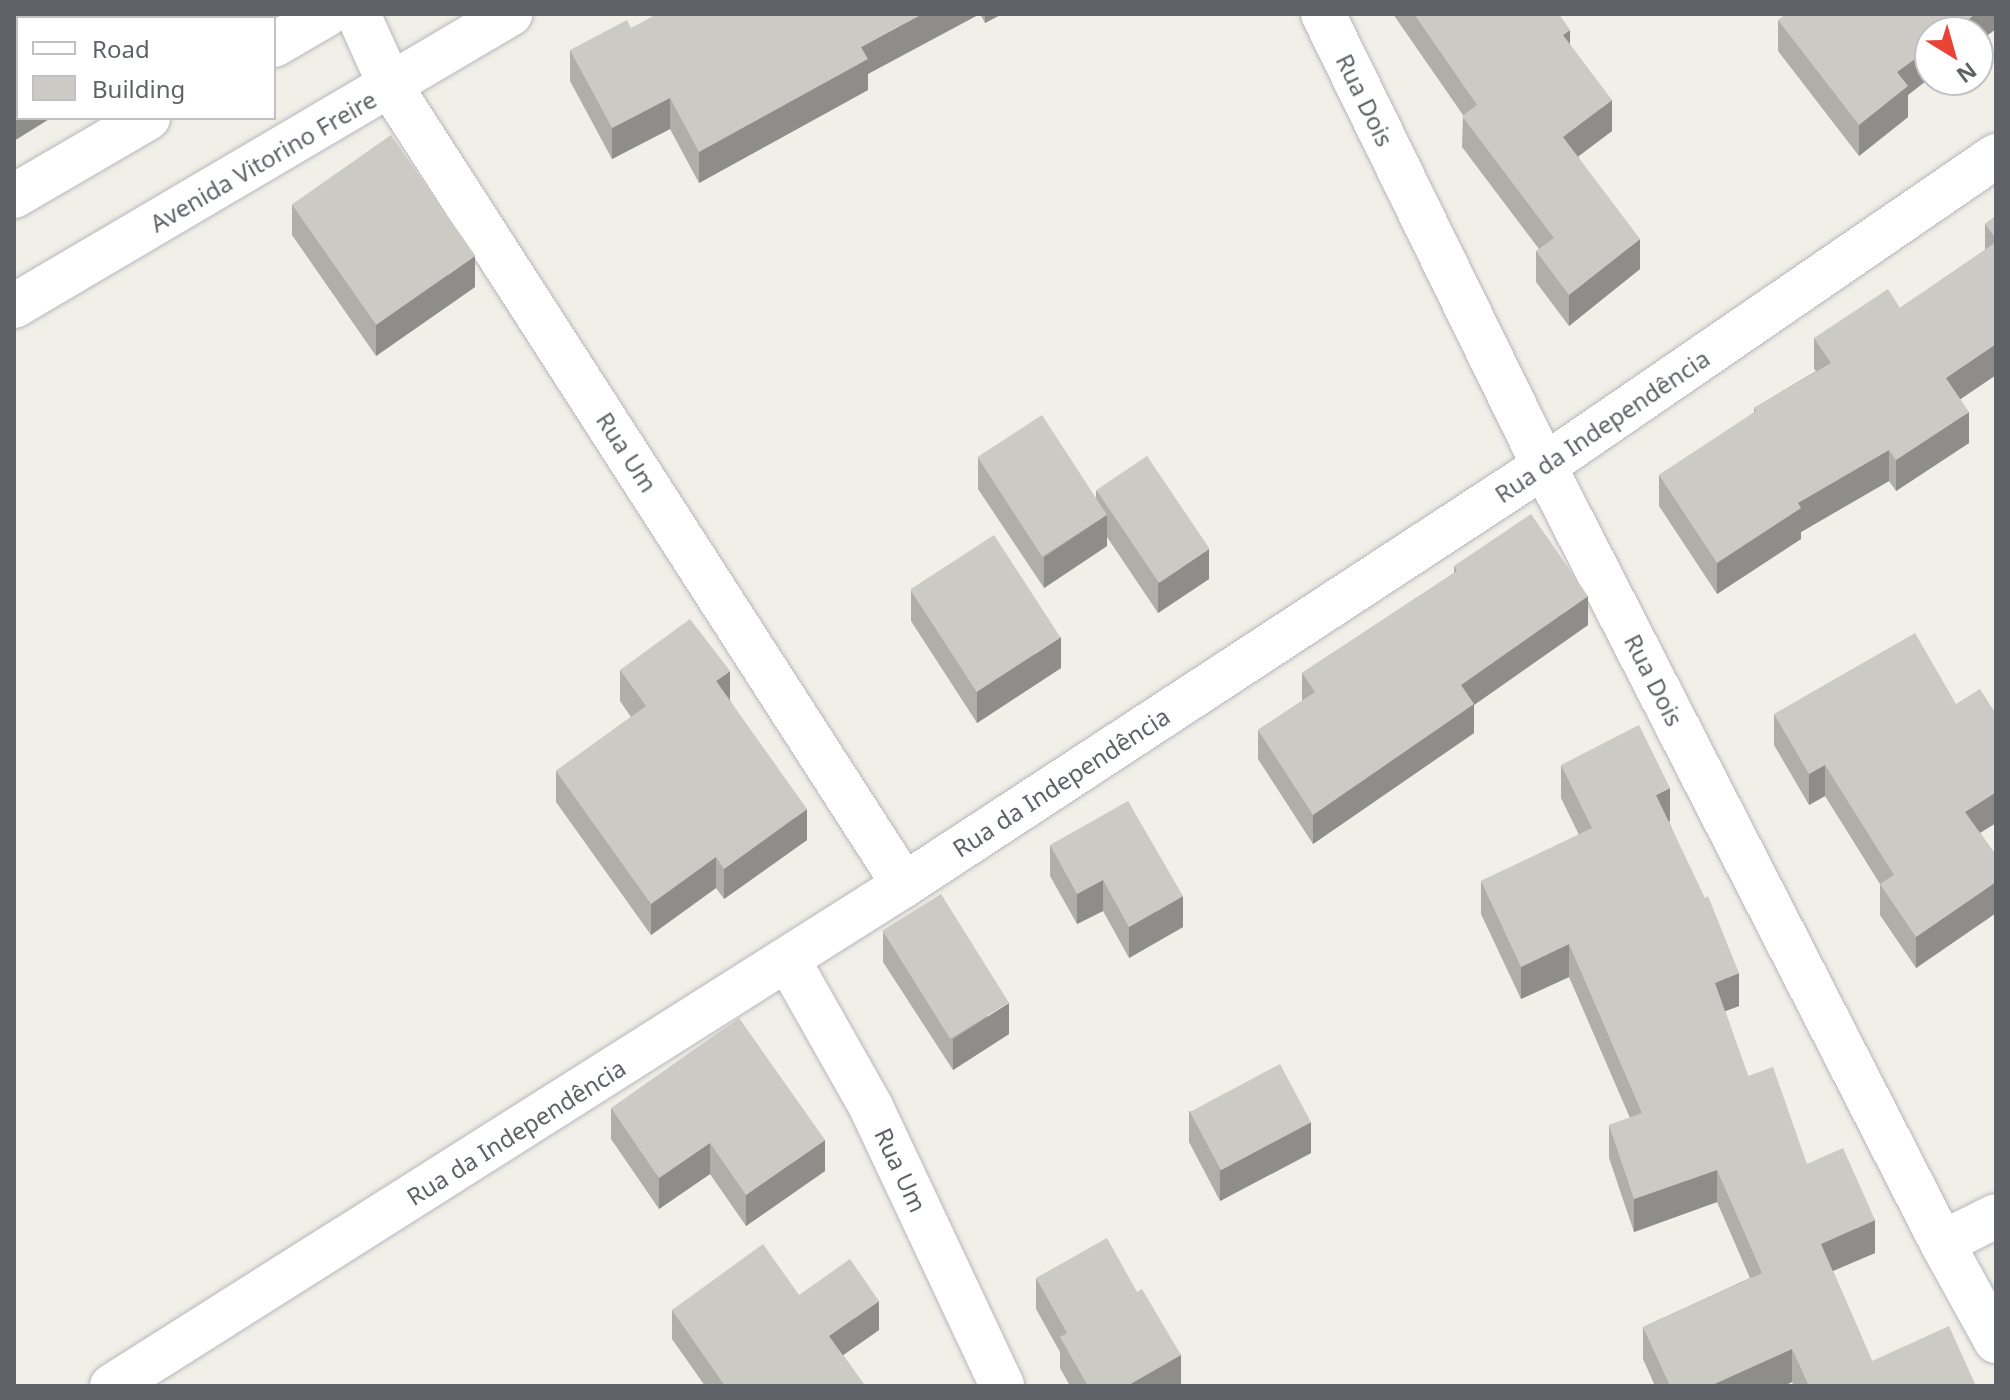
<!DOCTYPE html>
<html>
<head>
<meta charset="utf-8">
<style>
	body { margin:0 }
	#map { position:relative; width:2010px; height:1400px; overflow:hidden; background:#f1efe8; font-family:"Noto Sans",sans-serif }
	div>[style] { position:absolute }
	.roads { filter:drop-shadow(0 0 2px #b5b8bc) drop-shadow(0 0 2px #b5b8bc) }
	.minor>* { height:44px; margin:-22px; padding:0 22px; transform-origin:22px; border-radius:22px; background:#fff }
	.wall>* { inset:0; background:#afaea9; transform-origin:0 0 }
	.shaded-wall>* { inset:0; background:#8f8d8a }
	.building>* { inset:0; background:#cccac5; transform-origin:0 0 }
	span { translate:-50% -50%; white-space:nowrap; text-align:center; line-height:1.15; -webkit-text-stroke:8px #fff; paint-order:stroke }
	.street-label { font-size:24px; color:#5f6368 }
	.frame { position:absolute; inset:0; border:16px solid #5f6368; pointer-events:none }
	.legend { position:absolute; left:16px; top:16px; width:260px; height:104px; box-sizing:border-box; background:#fff; border:2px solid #bfc1c3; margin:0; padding:10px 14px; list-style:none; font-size:24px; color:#5f6368 }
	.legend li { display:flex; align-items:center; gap:16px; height:40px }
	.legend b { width:40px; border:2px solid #bfc1c3 }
	.north { position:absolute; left:1914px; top:16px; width:80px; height:80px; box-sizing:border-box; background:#fff; border:2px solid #bfc1c3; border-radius:50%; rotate:143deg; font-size:22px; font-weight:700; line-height:32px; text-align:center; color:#5f6368 }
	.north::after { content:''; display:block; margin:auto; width:28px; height:36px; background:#ea4335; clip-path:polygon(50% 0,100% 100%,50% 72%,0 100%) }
</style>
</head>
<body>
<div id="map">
	<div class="roads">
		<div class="minor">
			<div style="left:358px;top:14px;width:80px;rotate:65.7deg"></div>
			<div style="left:391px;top:87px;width:949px;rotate:57.26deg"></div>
			<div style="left:1323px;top:14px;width:503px;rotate:63.94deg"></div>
			<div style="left:1544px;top:466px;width:873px;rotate:62.88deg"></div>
			<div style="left:1942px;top:1243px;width:112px;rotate:61.1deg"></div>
			<div style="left:274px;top:45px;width:61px;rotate:-30.3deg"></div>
			<div style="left:14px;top:196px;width:155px;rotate:-30.2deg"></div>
			<div style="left:14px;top:306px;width:576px;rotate:-30.49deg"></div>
			<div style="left:788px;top:960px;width:169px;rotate:60.5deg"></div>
			<div style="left:871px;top:1107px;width:308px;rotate:64.8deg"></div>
			<div style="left:1942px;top:1243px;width:60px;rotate:-26.6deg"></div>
			<div style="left:112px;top:1386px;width:937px;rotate:-32.32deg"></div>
			<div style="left:904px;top:885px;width:765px;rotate:-33.21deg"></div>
			<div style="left:1544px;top:466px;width:548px;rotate:-34.44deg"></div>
		</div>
	</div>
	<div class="wall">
		<div style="left:26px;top:14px;width:209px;height:7px"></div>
		<div style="clip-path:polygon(980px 14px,1002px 14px,985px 23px)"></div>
		<div style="clip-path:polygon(1393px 14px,1559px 14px,1570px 44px,1612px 131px,1578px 156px,1640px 269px,1569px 326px,1536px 282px,1536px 251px,1539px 249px,1462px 147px,1463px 115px)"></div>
		<div style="clip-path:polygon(1778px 20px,1996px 29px,1978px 42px,1978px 32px,1908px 95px,1908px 117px,1859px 156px,1778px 51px)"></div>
		<div style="clip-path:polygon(631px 28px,868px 74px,868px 90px,699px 183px,670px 129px,612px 159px,570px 81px,570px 50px)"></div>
		<div style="clip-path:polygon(292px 204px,475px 287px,376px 356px,292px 235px)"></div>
		<div style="clip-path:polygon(1996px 216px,1996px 375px,1960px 399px,1969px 443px,1896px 491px,1889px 481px,1801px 532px,1801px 539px,1717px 594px,1659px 506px,1659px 475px,1754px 413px,1754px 408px,1816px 371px,1814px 369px,1814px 338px,1900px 308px,1985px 250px,1985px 224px)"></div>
		<div style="clip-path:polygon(978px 458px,1096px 498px,1096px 490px,1209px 579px,1158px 613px,1107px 537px,1107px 546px,1044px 588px,978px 489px)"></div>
		<div style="clip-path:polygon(1454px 566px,1588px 625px,1474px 705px,1474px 733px,1313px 844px,1258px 759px,1258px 730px,1302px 701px,1302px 673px,1454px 573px)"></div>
		<div style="clip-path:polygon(911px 590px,1061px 668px,977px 723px,911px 621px)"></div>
		<div style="clip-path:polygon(620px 670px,730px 700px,807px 840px,724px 899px,716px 888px,651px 935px,556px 802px,556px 771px,631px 717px,620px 701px)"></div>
		<div style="clip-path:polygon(1774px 714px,1996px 823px,1980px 833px,1996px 855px,1996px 913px,1916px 968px,1880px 915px,1880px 884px,1825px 796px,1809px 805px,1774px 745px)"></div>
		<div style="clip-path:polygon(1561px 765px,1670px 821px,1669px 821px,1739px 1006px,1725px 1011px,1748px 1076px,1807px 1164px,1875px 1253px,1833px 1271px,1872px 1361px,1976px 1386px,1794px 1386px,1792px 1382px,1784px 1386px,1655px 1386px,1643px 1359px,1643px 1327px,1750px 1278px,1717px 1202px,1634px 1232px,1609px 1158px,1609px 1125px,1630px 1118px,1569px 977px,1521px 999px,1481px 914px,1481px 881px,1579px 835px,1561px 798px)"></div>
		<div style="clip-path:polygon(1050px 845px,1183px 927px,1129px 958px,1103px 911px,1077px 924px,1050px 876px)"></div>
		<div style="clip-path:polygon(883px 931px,1009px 1034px,953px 1070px,883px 962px)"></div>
		<div style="clip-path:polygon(611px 1108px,825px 1171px,746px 1226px,710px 1174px,659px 1209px,611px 1139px)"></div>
		<div style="clip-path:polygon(1189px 1111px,1311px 1153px,1220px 1201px,1189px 1142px)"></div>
		<div style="clip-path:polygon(1036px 1278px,1137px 1292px,1181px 1355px,1181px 1386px,1070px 1386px,1060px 1368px,1060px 1352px,1036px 1309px)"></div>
		<div style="clip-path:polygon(799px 1295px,879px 1330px,843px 1355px,865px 1386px,705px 1386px,672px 1339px,672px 1310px)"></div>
	</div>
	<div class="shaded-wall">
		<div style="clip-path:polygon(162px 14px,193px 14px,193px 18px,156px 18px)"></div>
		<div style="clip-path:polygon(199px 14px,235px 14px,229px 18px,199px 18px)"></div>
		<div style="clip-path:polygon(922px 14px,980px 14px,868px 74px,868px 90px,699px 183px,699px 152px,861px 47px)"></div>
		<div style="clip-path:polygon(985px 14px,1002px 14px,985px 23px)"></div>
		<div style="clip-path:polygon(1975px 14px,1996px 14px,1996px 29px,1978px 42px,1978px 32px,1951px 32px)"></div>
		<div style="clip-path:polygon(1570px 30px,1570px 61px,1563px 35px)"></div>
		<div style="clip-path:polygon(1930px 48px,1930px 78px,1908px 95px,1908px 117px,1859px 156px,1859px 125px,1897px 72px)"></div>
		<div style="clip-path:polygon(670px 98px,670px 129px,612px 159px,612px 128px)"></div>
		<div style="clip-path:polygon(18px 99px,18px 118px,51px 118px,14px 141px,14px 102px)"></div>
		<div style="clip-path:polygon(1612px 100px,1612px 131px,1563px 168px,1563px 137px)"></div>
		<div style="clip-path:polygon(1640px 239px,1640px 269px,1569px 326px,1569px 295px)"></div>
		<div style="clip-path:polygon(475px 256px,475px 287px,376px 356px,376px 325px)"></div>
		<div style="clip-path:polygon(1996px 344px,1996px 375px,1946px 409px,1946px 378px)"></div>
		<div style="clip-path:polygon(1969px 412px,1969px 443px,1896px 491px,1896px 460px)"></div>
		<div style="clip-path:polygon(1889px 450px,1889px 481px,1801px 532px,1801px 539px,1717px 594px,1717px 563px,1798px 503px)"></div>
		<div style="clip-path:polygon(1107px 515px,1107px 546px,1044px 588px,1044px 557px)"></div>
		<div style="clip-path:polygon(1209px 549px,1209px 579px,1158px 613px,1158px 582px)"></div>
		<div style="clip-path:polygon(1588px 596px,1588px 625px,1474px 705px,1474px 733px,1313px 844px,1313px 815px,1461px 685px)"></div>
		<div style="clip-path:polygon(1061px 637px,1061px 668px,977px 723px,977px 692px)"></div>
		<div style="clip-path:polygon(730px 671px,730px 702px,716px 681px)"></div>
		<div style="clip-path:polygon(1825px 765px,1825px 796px,1809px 805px,1809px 774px)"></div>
		<div style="clip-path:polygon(1670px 788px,1670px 821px,1656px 828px,1656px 795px)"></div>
		<div style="clip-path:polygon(1996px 792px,1996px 823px,1965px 842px,1965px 812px)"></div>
		<div style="clip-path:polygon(807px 809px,807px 840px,724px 899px,724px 869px)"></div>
		<div style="clip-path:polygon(716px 857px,716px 888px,651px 935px,651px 904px)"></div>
		<div style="clip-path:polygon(1103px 880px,1103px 911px,1077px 924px,1077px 894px)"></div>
		<div style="clip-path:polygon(1996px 882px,1996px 913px,1916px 968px,1916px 937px)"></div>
		<div style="clip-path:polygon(1183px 896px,1183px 927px,1129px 958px,1129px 927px)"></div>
		<div style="clip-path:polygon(1569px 944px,1569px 977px,1521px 999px,1521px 967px)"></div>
		<div style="clip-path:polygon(1739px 973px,1739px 1006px,1715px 1015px,1715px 983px)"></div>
		<div style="clip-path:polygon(1009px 1003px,1009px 1034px,953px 1070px,953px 1039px)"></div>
		<div style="clip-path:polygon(1311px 1122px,1311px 1153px,1220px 1201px,1220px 1170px)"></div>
		<div style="clip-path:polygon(825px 1140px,825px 1171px,746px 1226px,746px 1195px)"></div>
		<div style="clip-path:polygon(710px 1143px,710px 1174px,659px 1209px,659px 1178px)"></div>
		<div style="clip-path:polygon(1717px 1170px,1717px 1202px,1634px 1232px,1634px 1199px)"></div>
		<div style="clip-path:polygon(1875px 1220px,1875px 1253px,1821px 1276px,1821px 1244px)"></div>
		<div style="clip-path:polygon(879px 1301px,879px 1330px,829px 1365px,829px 1336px)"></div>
		<div style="clip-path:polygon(1792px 1349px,1792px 1382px,1784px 1386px,1710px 1386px)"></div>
		<div style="clip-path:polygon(1181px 1355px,1181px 1386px,1127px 1386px)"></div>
	</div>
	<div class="building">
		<div style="left:26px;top:14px;width:136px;height:7px"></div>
		<div style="clip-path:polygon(657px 14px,922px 14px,861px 47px,868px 59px,699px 152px,670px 98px,612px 128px,570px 50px,627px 20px,631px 28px)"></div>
		<div style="clip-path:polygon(1414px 14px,1559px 14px,1570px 30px,1563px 35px,1612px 100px,1563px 137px,1640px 239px,1569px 295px,1536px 251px,1554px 238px,1462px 116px,1477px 105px)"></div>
		<div style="clip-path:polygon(1786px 14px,1975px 14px,1951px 32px,1930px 32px,1930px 48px,1897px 72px,1908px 86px,1859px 125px,1778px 20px)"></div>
		<div style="left:18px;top:19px;width:80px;height:5px;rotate:90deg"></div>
		<div style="left:391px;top:135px;width:147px;height:121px;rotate:55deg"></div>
		<div style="clip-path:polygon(1996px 216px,1996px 239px,1985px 224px)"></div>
		<div style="clip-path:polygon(1996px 242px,1996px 344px,1946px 378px,1969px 412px,1896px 460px,1889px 450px,1798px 503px,1801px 508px,1717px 563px,1659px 475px,1756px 411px,1754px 408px,1831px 363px,1814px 338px,1888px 289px,1900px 308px)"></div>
		<div style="left:1042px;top:415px;width:119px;height:77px;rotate:57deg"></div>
		<div style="left:1147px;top:456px;width:112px;height:61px;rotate:56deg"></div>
		<div style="clip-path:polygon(1531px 514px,1588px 596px,1461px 685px,1474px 704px,1313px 815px,1258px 730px,1315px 692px,1302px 673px,1457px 571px,1454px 566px)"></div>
		<div style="left:994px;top:535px;width:122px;height:100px;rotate:57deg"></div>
		<div style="clip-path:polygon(690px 619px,730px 671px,716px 681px,807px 809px,724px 869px,716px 857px,651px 904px,556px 771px,646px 706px,620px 670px)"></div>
		<div style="clip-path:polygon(1915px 633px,1956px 704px,1980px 689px,1996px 714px,1996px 792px,1965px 812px,1996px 855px,1996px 882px,1916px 937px,1880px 884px,1894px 875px,1825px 765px,1809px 774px,1774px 714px)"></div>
		<div style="clip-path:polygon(1639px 725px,1670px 788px,1656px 795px,1705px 898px,1708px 896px,1739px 973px,1715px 983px,1748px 1076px,1773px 1067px,1807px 1164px,1843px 1148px,1875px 1220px,1821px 1244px,1872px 1361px,1949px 1326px,1976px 1386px,1809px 1386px,1792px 1349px,1710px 1386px,1670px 1386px,1643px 1327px,1762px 1273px,1717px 1170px,1634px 1199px,1609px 1125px,1642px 1113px,1569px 944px,1521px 967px,1481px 881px,1592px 828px,1561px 765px)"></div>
		<div style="clip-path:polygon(1128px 801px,1183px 896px,1129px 927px,1103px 880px,1077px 894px,1050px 845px)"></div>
		<div style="left:941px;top:894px;width:128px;height:69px;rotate:58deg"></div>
		<div style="clip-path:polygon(739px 1018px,825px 1140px,746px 1195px,710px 1143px,659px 1178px,611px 1108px)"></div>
		<div style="left:1280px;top:1064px;width:66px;height:102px;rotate:62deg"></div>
		<div style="clip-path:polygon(1107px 1238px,1137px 1292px,1142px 1289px,1181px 1355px,1127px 1386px,1088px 1386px,1060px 1337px,1067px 1333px,1036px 1278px)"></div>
		<div style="clip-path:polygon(763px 1244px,799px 1295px,850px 1259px,879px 1301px,829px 1336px,865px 1386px,725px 1386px,672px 1310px)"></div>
	</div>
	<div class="street-label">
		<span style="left:1365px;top:100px;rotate:64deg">Rua Dois</span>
		<span style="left:263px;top:161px;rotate:-30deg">Avenida Vitorino Freire</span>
		<span style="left:1602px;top:426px;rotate:-34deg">Rua da Independência</span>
		<span style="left:627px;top:452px;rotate:57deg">Rua Um</span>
		<span style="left:1654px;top:680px;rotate:63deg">Rua Dois</span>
		<span style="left:1061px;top:782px;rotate:-33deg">Rua da Independência</span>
		<span style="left:516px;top:1132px;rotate:-32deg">Rua da Independência</span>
		<span style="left:901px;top:1170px;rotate:65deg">Rua Um</span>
	</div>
	<div class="frame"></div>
	<ul class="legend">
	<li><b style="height:10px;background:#fff"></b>Road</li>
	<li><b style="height:22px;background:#cccac5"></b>Building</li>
	</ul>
	<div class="north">N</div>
</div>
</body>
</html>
